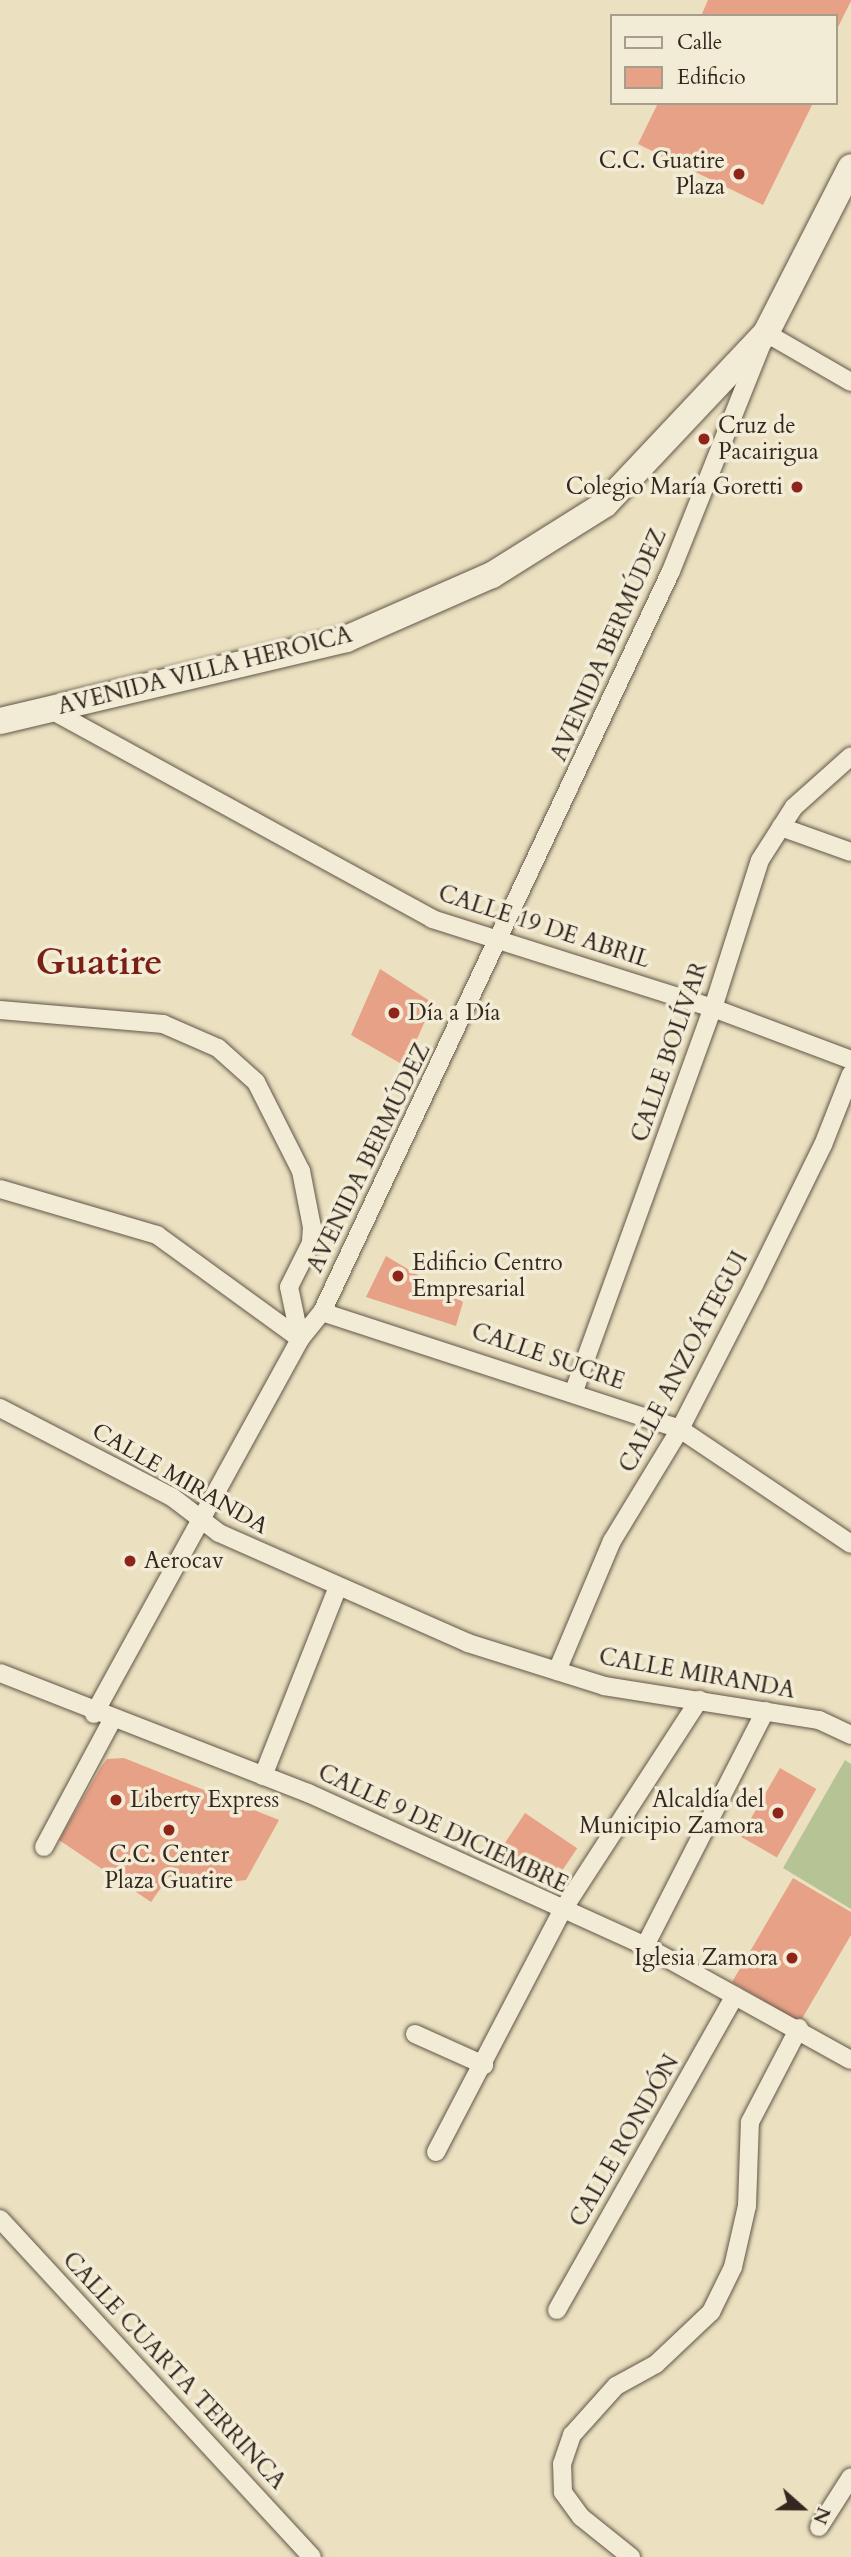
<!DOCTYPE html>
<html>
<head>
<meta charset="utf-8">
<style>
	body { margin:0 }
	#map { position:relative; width:851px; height:2557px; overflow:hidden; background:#ebe1c0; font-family:Cardo,serif }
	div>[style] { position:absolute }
	.green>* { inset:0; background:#b5c395 }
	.building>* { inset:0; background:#e6a186; transform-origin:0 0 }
	.roads { filter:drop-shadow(0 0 2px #625648) drop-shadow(0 0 2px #625648) }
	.minor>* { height:18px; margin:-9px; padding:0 9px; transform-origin:9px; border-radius:9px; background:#f2ecd6 }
	.secondary>* { height:26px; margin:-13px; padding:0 13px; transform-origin:13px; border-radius:13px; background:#f2ecd6 }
	.dots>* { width:19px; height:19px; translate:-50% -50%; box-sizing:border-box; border:4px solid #f2ecd6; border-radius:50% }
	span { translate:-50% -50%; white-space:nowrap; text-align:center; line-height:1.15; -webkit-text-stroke:7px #f2ecd6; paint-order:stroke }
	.poi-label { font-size:23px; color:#352720 }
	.right { translate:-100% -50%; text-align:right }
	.left { translate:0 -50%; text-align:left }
	.street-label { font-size:23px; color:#352720 }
	.town-label { font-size:37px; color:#7a1f14; font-weight:700 }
	.legend { position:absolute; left:610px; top:14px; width:228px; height:91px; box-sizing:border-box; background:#f2ecd6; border:2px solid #a69d8d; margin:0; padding:9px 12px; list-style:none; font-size:21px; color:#352720 }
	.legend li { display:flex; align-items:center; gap:14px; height:35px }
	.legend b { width:35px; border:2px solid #a69d8d }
	.north { position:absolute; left:767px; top:2473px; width:70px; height:70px; -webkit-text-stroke:5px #f2ecd6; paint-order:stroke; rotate:111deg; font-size:19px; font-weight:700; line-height:28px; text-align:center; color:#352720 }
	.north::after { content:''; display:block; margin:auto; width:24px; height:32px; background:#352720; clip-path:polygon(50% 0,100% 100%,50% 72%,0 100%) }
</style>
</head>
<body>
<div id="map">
	<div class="green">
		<div style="clip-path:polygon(845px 1760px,851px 1764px,851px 1909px,783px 1868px)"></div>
	</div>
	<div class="building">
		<div style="clip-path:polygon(708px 0,851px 0,851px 1px,835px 33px,835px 16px,701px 16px)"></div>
		<div style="clip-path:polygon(658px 103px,813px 103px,763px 205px,638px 144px)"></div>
		<div style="clip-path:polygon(380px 969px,433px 1003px,405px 1066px,351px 1035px)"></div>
		<div style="clip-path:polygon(386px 1256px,463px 1302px,456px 1326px,366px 1297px)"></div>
		<div style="clip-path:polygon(124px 1758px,279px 1820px,246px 1880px,175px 1889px,163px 1885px,151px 1902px,59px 1840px,101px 1767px,107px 1759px)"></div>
		<div style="left:780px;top:1768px;width:42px;height:79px;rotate:30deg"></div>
		<div style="left:525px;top:1813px;width:63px;height:50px;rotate:34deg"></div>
		<div style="clip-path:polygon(793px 1878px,851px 1912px,851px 1935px,800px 2022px,732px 1982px)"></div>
	</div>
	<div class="roads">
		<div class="minor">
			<div style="left:51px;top:710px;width:435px;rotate:28.7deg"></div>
			<div style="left:432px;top:919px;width:295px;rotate:17.6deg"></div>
			<div style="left:713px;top:1008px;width:147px;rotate:20.6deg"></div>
			<div style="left:781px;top:827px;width:74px;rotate:19.7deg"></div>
			<div style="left:0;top:1010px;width:164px;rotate:4.9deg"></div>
			<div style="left:163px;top:1024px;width:60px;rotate:23.6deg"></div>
			<div style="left:218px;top:1048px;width:51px;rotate:41.8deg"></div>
			<div style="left:256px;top:1082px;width:100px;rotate:63.2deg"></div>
			<div style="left:301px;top:1171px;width:57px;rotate:78.9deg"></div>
			<div style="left:312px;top:1227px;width:16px;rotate:94deg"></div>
			<div style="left:311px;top:1243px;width:49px;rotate:116.6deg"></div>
			<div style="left:289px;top:1287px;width:53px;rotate:78.1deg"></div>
			<div style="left:0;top:1189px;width:164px;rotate:16.3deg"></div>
			<div style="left:157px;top:1235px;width:177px;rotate:36deg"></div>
			<div style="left:322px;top:1312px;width:377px;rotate:18.1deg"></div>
			<div style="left:680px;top:1429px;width:206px;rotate:33.9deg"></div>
			<div style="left:574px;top:1391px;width:407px;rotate:-70.1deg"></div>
			<div style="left:713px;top:1008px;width:155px;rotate:-72.4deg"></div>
			<div style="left:760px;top:860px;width:63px;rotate:-57.3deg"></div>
			<div style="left:794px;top:807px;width:76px;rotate:-41.8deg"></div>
			<div style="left:0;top:1408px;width:194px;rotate:27.4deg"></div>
			<div style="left:172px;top:1497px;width:59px;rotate:37.5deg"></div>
			<div style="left:219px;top:1533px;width:272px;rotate:23.8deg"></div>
			<div style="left:468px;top:1643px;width:143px;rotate:17.5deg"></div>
			<div style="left:604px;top:1686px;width:218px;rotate:9deg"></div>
			<div style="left:819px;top:1720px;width:35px;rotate:25deg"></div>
			<div style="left:557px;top:1671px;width:141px;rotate:-67.1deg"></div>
			<div style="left:612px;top:1541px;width:131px;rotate:-58.7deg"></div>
			<div style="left:680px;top:1429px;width:162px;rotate:-62.8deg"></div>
			<div style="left:754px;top:1285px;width:156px;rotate:-63.8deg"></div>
			<div style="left:823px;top:1145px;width:76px;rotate:-68.5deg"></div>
			<div style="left:0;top:1673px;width:331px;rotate:21.3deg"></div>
			<div style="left:308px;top:1793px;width:370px;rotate:24.4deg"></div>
			<div style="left:645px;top:1946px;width:235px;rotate:29deg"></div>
			<div style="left:94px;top:1714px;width:428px;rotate:-61.2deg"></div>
			<div style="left:300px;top:1339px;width:35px;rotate:-51deg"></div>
			<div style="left:322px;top:1312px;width:819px;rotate:-64.78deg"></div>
			<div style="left:671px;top:571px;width:256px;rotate:-68.2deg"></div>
			<div style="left:766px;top:333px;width:98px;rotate:30deg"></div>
			<div style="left:263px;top:1776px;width:203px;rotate:-68.4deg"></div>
			<div style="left:44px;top:1847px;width:144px;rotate:-61.8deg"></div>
			<div style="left:645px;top:1946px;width:264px;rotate:-62.9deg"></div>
			<div style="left:415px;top:2034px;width:76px;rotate:24.2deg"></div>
			<div style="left:436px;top:2152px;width:272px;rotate:-62.4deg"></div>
			<div style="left:562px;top:1911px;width:252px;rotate:-57deg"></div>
			<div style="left:0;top:2219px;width:460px;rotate:47.3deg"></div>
			<div style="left:557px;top:2310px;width:361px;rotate:-60.5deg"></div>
			<div style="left:819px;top:2527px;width:59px;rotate:-57.4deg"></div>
			<div style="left:631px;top:2557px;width:64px;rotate:-141.3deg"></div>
			<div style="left:581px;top:2517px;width:31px;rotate:-126deg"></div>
			<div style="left:563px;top:2492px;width:28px;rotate:-92deg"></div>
			<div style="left:562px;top:2464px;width:31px;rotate:-71deg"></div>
			<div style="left:572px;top:2435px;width:66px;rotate:-48.1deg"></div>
			<div style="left:616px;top:2386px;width:46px;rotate:-28.8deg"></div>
			<div style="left:656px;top:2364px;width:76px;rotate:-43.4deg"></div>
			<div style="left:711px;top:2312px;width:50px;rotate:-63.9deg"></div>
			<div style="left:733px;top:2267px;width:63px;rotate:-77.1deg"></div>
			<div style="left:747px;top:2206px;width:84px;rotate:-88deg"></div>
			<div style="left:750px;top:2122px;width:106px;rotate:-62.5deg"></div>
		</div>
		<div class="secondary">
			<div style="left:0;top:721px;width:356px;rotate:-13.3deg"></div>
			<div style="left:346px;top:639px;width:159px;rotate:-23.7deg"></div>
			<div style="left:492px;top:575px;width:133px;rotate:-32.1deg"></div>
			<div style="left:605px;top:504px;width:235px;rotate:-46.7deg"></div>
			<div style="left:766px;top:333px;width:186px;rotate:-62.9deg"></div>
		</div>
	</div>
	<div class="dots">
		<div style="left:739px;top:174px;background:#8f2418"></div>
		<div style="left:704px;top:439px;background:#8f2418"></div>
		<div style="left:797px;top:487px;background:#8f2418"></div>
		<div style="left:394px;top:1013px;background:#8f2418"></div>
		<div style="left:398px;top:1276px;background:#8f2418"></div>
		<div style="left:130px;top:1561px;background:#8f2418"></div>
		<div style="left:116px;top:1800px;background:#8f2418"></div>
		<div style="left:778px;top:1813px;background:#8f2418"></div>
		<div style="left:169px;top:1830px;background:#8f2418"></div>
		<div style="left:792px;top:1958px;background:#8f2418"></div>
	</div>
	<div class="poi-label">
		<span class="right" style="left:725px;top:174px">C.C. Guatire<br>Plaza</span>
		<span class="left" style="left:718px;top:439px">Cruz de<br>Pacairigua</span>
		<span class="right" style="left:783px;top:487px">Colegio María Goretti</span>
		<span class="left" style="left:408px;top:1013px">Día a Día</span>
		<span class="left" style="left:412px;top:1276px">Edificio Centro<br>Empresarial</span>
		<span class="left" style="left:144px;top:1561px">Aerocav</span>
		<span class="left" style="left:130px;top:1800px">Liberty Express</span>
		<span class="right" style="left:764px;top:1813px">Alcaldía del<br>Municipio Zamora</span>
		<span style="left:169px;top:1868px">C.C. Center<br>Plaza Guatire</span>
		<span class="right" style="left:778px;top:1958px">Iglesia Zamora</span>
	</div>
	<div class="street-label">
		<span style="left:609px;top:645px;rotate:-66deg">AVENIDA BERMÚDEZ</span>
		<span style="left:205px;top:671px;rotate:-14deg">AVENIDA VILLA HEROICA</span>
		<span style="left:544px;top:927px;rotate:18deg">CALLE 19 DE ABRIL</span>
		<span style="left:670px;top:1052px;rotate:-71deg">CALLE BOLÍVAR</span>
		<span style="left:369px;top:1158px;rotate:-64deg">AVENIDA BERMÚDEZ</span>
		<span style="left:548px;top:1357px;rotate:19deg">CALLE SUCRE</span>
		<span style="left:684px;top:1362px;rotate:-62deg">CALLE ANZOÁTEGUI</span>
		<span style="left:180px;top:1479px;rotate:30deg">CALLE MIRANDA</span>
		<span style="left:697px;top:1674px;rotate:10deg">CALLE MIRANDA</span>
		<span style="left:443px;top:1829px;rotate:25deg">CALLE 9 DE DICIEMBRE</span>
		<span style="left:625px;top:2141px;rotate:-60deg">CALLE RONDÓN</span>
		<span style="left:174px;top:2371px;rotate:47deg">CALLE CUARTA TERRINCA</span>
	</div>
	<div class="town-label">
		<span style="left:99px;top:962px">Guatire</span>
	</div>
	<ul class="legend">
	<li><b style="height:9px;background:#f2ecd6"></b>Calle</li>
	<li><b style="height:19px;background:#e6a186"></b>Edificio</li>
	</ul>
	<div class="north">N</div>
</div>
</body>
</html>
